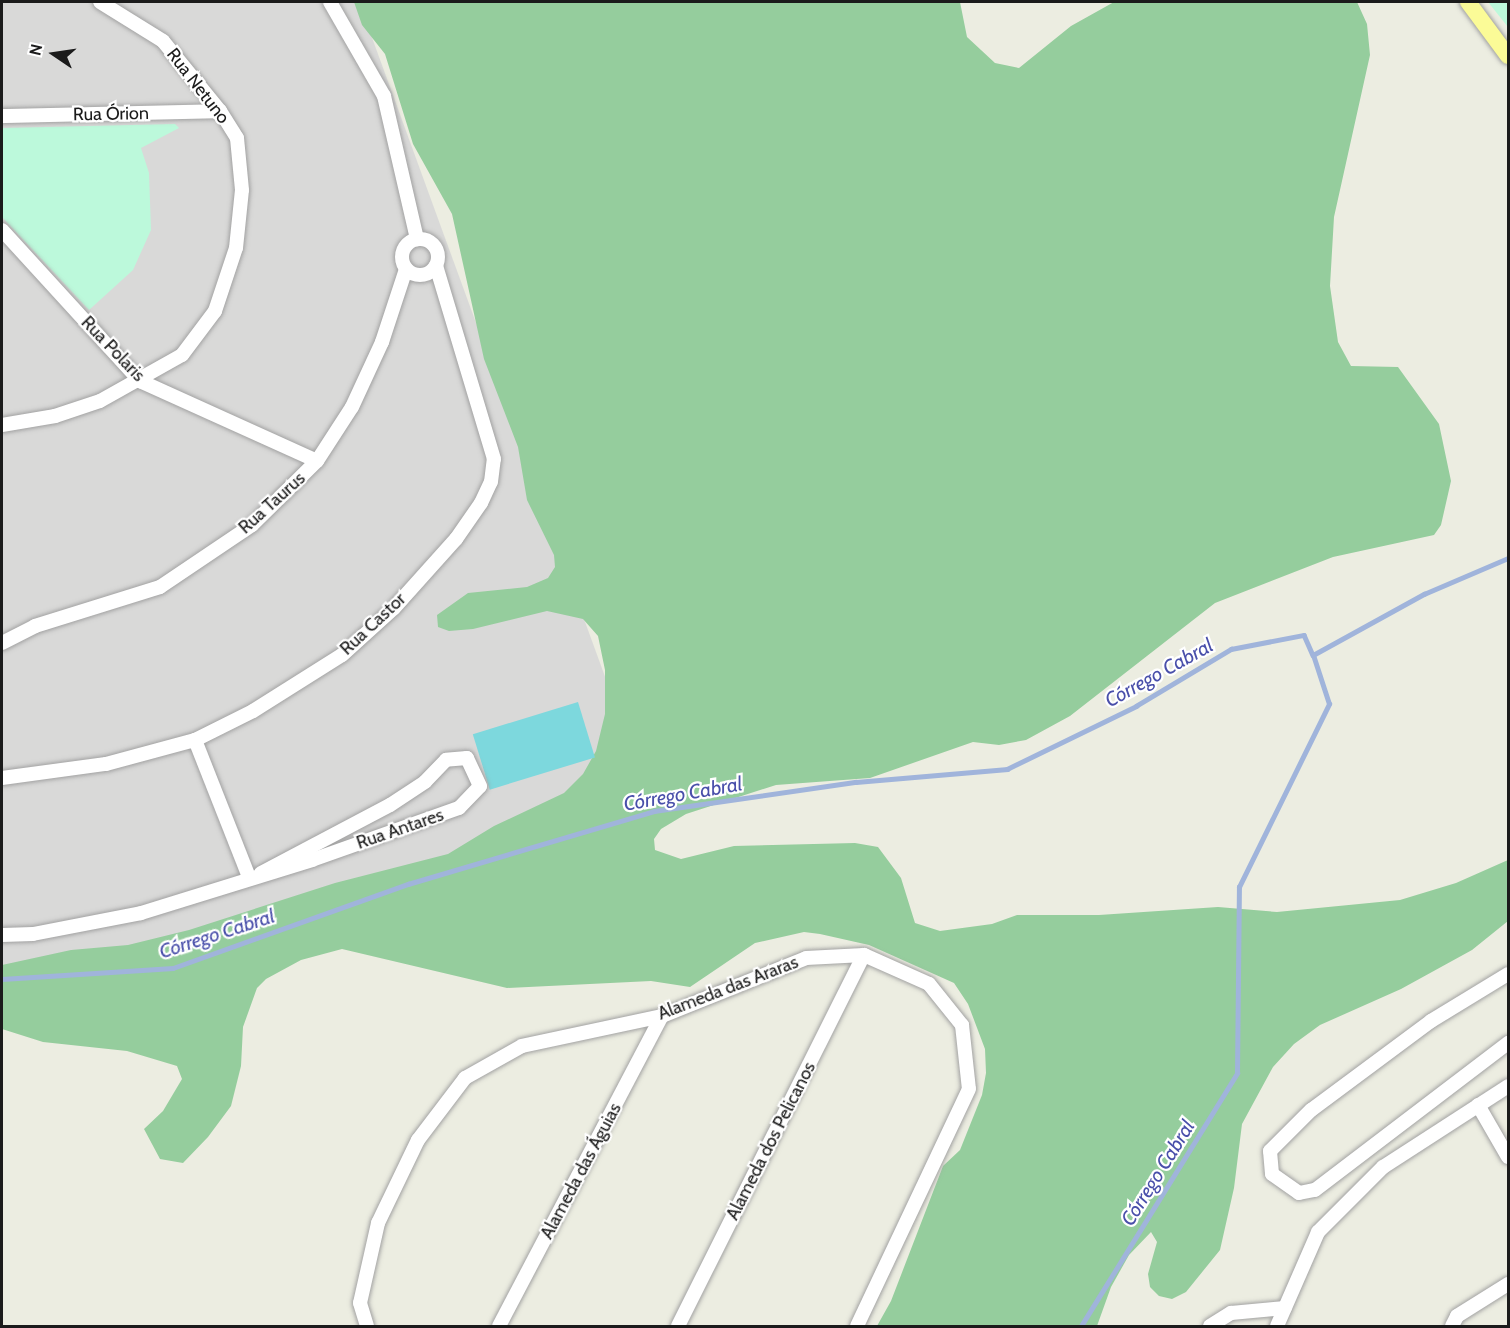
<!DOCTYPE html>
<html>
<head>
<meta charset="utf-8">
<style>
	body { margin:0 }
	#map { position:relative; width:1510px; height:1328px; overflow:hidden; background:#ecede1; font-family:Cabin,sans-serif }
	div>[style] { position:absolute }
	.residential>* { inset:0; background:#d9d9d8 }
	.forest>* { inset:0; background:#95cd9d }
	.park>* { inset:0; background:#bcf9db }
	.pitch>* { inset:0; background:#7dd8dd; transform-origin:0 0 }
	.stream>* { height:4.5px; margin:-2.25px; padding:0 2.25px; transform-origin:2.25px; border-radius:2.25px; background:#a0b4db }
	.roads { filter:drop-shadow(0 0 2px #a2a2a2) drop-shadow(0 0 2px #a2a2a2) }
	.minor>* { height:14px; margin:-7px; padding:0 7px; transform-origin:7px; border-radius:7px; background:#fff }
	.minor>.ring { margin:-7px; padding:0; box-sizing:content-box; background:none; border:14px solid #fff; border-radius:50% }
	.major>* { height:16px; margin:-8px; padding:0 8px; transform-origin:8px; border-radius:8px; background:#fbfb97 }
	span { translate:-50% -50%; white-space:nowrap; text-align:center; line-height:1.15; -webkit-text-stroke:4.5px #fff; paint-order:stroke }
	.street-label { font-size:18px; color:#1b1b1b }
	.water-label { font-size:20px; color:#494faa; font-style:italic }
	.frame { position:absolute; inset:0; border:3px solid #1b1b1b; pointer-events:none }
	.north { position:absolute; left:24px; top:24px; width:60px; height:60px; -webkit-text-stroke:4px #fff; paint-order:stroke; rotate:283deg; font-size:16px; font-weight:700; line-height:24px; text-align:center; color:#1b1b1b }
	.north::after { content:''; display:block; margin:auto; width:21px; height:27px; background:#1b1b1b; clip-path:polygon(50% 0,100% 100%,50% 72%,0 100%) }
</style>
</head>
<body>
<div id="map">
	<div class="residential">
		<div style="clip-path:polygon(2px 2px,359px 2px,654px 811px,2px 979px)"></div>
	</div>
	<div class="forest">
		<div style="clip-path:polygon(354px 2px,960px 2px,967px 37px,995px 63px,1019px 68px,1071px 26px,1114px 2px,1357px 2px,1367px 24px,1370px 55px,1334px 217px,1330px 286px,1338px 342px,1351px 366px,1398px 367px,1439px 424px,1451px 481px,1441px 525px,1434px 535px,1333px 557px,1215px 603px,1070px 716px,1026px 740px,999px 745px,973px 742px,870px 778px,776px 785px,686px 814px,661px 829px,654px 839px,655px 850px,681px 859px,734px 846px,855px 843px,878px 847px,901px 878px,915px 923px,940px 931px,992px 924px,1017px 915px,1099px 915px,1218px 907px,1277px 912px,1400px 900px,1456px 883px,1508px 860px,1508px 921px,1472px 950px,1401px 989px,1320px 1025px,1294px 1044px,1273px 1067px,1242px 1124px,1234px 1188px,1220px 1250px,1186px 1292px,1172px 1299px,1159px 1296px,1150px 1287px,1148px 1274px,1157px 1242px,1151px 1232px,1129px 1255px,1111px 1287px,1097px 1326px,877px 1326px,891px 1301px,943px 1166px,960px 1150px,982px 1095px,986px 1073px,985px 1049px,968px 1004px,954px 983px,869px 945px,820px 934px,804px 932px,755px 943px,690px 987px,651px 981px,507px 988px,342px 949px,301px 960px,266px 979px,257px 988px,243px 1027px,241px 1066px,231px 1106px,208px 1137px,183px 1163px,160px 1159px,144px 1129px,163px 1111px,182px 1079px,177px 1066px,127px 1051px,43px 1042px,2px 1029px,2px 965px,71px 950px,128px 945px,189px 930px,335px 883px,448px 854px,494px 826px,564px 793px,583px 774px,596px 751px,605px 714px,605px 670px,598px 636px,583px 619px,547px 611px,473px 629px,449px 631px,438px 627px,437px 615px,468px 593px,527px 587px,548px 578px,555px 567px,554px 555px,527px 500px,518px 447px,484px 359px,452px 214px,413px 144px,385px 54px,362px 25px)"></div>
	</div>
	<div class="park">
		<div style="clip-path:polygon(1488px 2px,1508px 2px,1508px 27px)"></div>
		<div style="clip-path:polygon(175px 124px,179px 128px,141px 148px,149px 173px,151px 230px,133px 270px,89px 310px,2px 217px,2px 128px)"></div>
	</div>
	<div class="pitch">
		<div style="left:578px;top:702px;width:58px;height:110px;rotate:73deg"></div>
	</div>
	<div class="stream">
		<div style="left:2px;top:979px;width:171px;rotate:-3.7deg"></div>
		<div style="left:173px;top:968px;width:250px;rotate:-19.7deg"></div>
		<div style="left:408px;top:884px;width:257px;rotate:-16.5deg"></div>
		<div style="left:654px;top:811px;width:204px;rotate:-8.2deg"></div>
		<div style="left:856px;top:782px;width:152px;rotate:-4.9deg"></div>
		<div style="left:1007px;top:769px;width:144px;rotate:-26deg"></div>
		<div style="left:1136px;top:706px;width:111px;rotate:-31deg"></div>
		<div style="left:1231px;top:649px;width:74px;rotate:-10.9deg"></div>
		<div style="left:1304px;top:635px;width:22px;rotate:66deg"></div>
		<div style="left:1313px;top:655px;width:127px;rotate:-28.8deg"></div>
		<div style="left:1424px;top:594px;width:91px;rotate:-23.2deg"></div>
		<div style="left:1081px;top:1326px;width:297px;rotate:-58.3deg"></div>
		<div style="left:1237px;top:1073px;width:186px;rotate:-89.4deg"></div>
		<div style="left:1239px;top:887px;width:204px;rotate:-63.8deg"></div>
		<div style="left:1329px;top:704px;width:52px;rotate:-108.1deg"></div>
	</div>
	<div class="roads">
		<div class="minor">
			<div style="left:330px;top:2px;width:108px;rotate:60.1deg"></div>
			<div style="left:384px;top:96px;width:147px;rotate:77deg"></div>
			<div style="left:2px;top:116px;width:218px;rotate:-1.3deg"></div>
			<div style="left:2px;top:230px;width:205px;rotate:47.6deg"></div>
			<div style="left:140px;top:381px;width:194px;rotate:24.3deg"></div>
			<div class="ring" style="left:402px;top:239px;width:22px;height:22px"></div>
			<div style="left:2px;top:425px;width:54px;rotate:-9.6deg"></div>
			<div style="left:55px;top:416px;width:47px;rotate:-18.4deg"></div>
			<div style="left:100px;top:401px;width:94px;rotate:-29.3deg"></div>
			<div style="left:182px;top:355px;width:55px;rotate:-53.1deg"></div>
			<div style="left:215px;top:311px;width:66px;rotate:-71.6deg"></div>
			<div style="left:236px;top:248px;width:58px;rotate:-84.1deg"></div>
			<div style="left:242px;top:190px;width:52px;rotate:-95.5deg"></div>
			<div style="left:237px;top:138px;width:32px;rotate:-122deg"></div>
			<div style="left:220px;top:111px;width:90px;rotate:-129.2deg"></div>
			<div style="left:163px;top:41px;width:74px;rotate:-148.2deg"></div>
			<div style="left:2px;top:643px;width:37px;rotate:-27deg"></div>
			<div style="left:35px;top:626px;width:131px;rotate:-17.3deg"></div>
			<div style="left:160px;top:587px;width:111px;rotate:-34deg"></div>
			<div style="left:252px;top:525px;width:91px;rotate:-44.6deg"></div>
			<div style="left:317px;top:461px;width:64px;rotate:-57.1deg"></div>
			<div style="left:352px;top:407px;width:72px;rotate:-65.2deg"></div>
			<div style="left:382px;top:342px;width:77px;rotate:-71.8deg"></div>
			<div style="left:195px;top:740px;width:147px;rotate:68.5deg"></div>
			<div style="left:2px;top:778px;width:105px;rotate:-7.7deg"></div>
			<div style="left:106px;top:764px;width:92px;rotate:-15.1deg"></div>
			<div style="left:195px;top:740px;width:65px;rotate:-26.6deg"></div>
			<div style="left:253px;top:711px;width:105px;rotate:-32.2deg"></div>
			<div style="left:342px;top:655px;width:70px;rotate:-42.1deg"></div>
			<div style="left:394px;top:608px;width:93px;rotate:-48.1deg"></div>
			<div style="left:456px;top:539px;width:44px;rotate:-55.2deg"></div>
			<div style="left:481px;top:503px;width:23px;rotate:-65deg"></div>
			<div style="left:491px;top:482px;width:23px;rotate:-83deg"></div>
			<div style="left:494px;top:459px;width:202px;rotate:-106.7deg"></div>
			<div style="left:2px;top:935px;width:31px;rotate:-2deg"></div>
			<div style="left:33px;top:934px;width:110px;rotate:-11deg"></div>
			<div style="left:141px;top:913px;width:179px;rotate:-17.2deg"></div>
			<div style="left:312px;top:860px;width:156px;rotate:-19.5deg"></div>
			<div style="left:459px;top:808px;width:30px;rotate:-46deg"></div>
			<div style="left:480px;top:786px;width:31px;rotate:-115deg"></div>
			<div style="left:467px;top:758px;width:21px;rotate:175deg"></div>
			<div style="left:446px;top:760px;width:30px;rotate:134deg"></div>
			<div style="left:425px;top:782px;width:42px;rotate:146.7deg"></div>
			<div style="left:390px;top:805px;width:146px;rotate:152.2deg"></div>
			<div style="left:1508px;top:974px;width:90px;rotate:148.6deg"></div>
			<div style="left:1431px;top:1021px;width:149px;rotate:143.4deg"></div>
			<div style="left:1311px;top:1110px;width:58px;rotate:135deg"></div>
			<div style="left:1270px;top:1151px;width:23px;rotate:85deg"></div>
			<div style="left:1272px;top:1174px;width:33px;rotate:35deg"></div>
			<div style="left:1299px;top:1193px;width:16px;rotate:-11deg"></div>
			<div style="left:1315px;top:1190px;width:243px;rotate:-37.3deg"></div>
			<div style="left:1478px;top:1105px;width:60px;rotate:60deg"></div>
			<div style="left:367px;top:1326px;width:24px;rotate:-107deg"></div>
			<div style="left:360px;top:1303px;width:82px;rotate:-77.3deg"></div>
			<div style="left:378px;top:1223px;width:92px;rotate:-64.3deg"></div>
			<div style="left:418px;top:1140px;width:78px;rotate:-52.8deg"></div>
			<div style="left:465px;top:1078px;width:65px;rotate:-29.3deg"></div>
			<div style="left:522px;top:1046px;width:143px;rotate:-12.1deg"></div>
			<div style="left:662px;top:1016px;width:155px;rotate:-21.9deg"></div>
			<div style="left:806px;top:958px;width:58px;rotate:-3deg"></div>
			<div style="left:864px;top:955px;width:71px;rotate:24deg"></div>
			<div style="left:929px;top:984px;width:53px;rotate:51.2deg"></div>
			<div style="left:962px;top:1025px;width:64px;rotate:83.8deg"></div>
			<div style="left:969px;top:1089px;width:262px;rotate:115.3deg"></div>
			<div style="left:499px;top:1326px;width:350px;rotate:-62.3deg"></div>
			<div style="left:678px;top:1326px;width:415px;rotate:-63.4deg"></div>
			<div style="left:1210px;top:1326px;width:25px;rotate:-32deg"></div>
			<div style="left:1231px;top:1313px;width:54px;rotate:-5.3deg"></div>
			<div style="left:1277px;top:1326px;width:103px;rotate:-66.4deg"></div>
			<div style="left:1318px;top:1232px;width:92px;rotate:-45deg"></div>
			<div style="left:1383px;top:1167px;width:149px;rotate:-32.9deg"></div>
			<div style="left:1452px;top:1326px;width:11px;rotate:-63deg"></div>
			<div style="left:1457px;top:1316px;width:60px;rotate:-32.1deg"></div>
		</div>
		<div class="major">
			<div style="left:1468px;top:2px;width:67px;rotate:53.5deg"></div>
		</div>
	</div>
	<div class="street-label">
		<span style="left:198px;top:86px;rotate:52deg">Rua Netuno</span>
		<span style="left:111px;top:114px;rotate:-1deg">Rua Órion</span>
		<span style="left:113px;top:349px;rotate:46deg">Rua Polaris</span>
		<span style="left:272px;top:503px;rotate:-42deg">Rua Taurus</span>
		<span style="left:373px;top:624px;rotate:-43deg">Rua Castor</span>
		<span style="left:400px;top:829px;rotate:-19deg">Rua Antares</span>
		<span style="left:728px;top:988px;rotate:-21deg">Alameda das Araras</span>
		<span style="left:771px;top:1141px;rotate:-63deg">Alameda dos Pelicanos</span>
		<span style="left:581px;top:1171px;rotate:-62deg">Alameda das Águias</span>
	</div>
	<div class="water-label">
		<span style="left:1159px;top:673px;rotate:-29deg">Córrego Cabral</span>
		<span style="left:683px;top:794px;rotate:-10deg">Córrego Cabral</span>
		<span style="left:217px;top:934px;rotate:-18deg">Córrego Cabral</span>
		<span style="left:1158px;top:1173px;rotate:-58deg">Córrego Cabral</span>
	</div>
	<div class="frame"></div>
	<div class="north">N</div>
</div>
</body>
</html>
